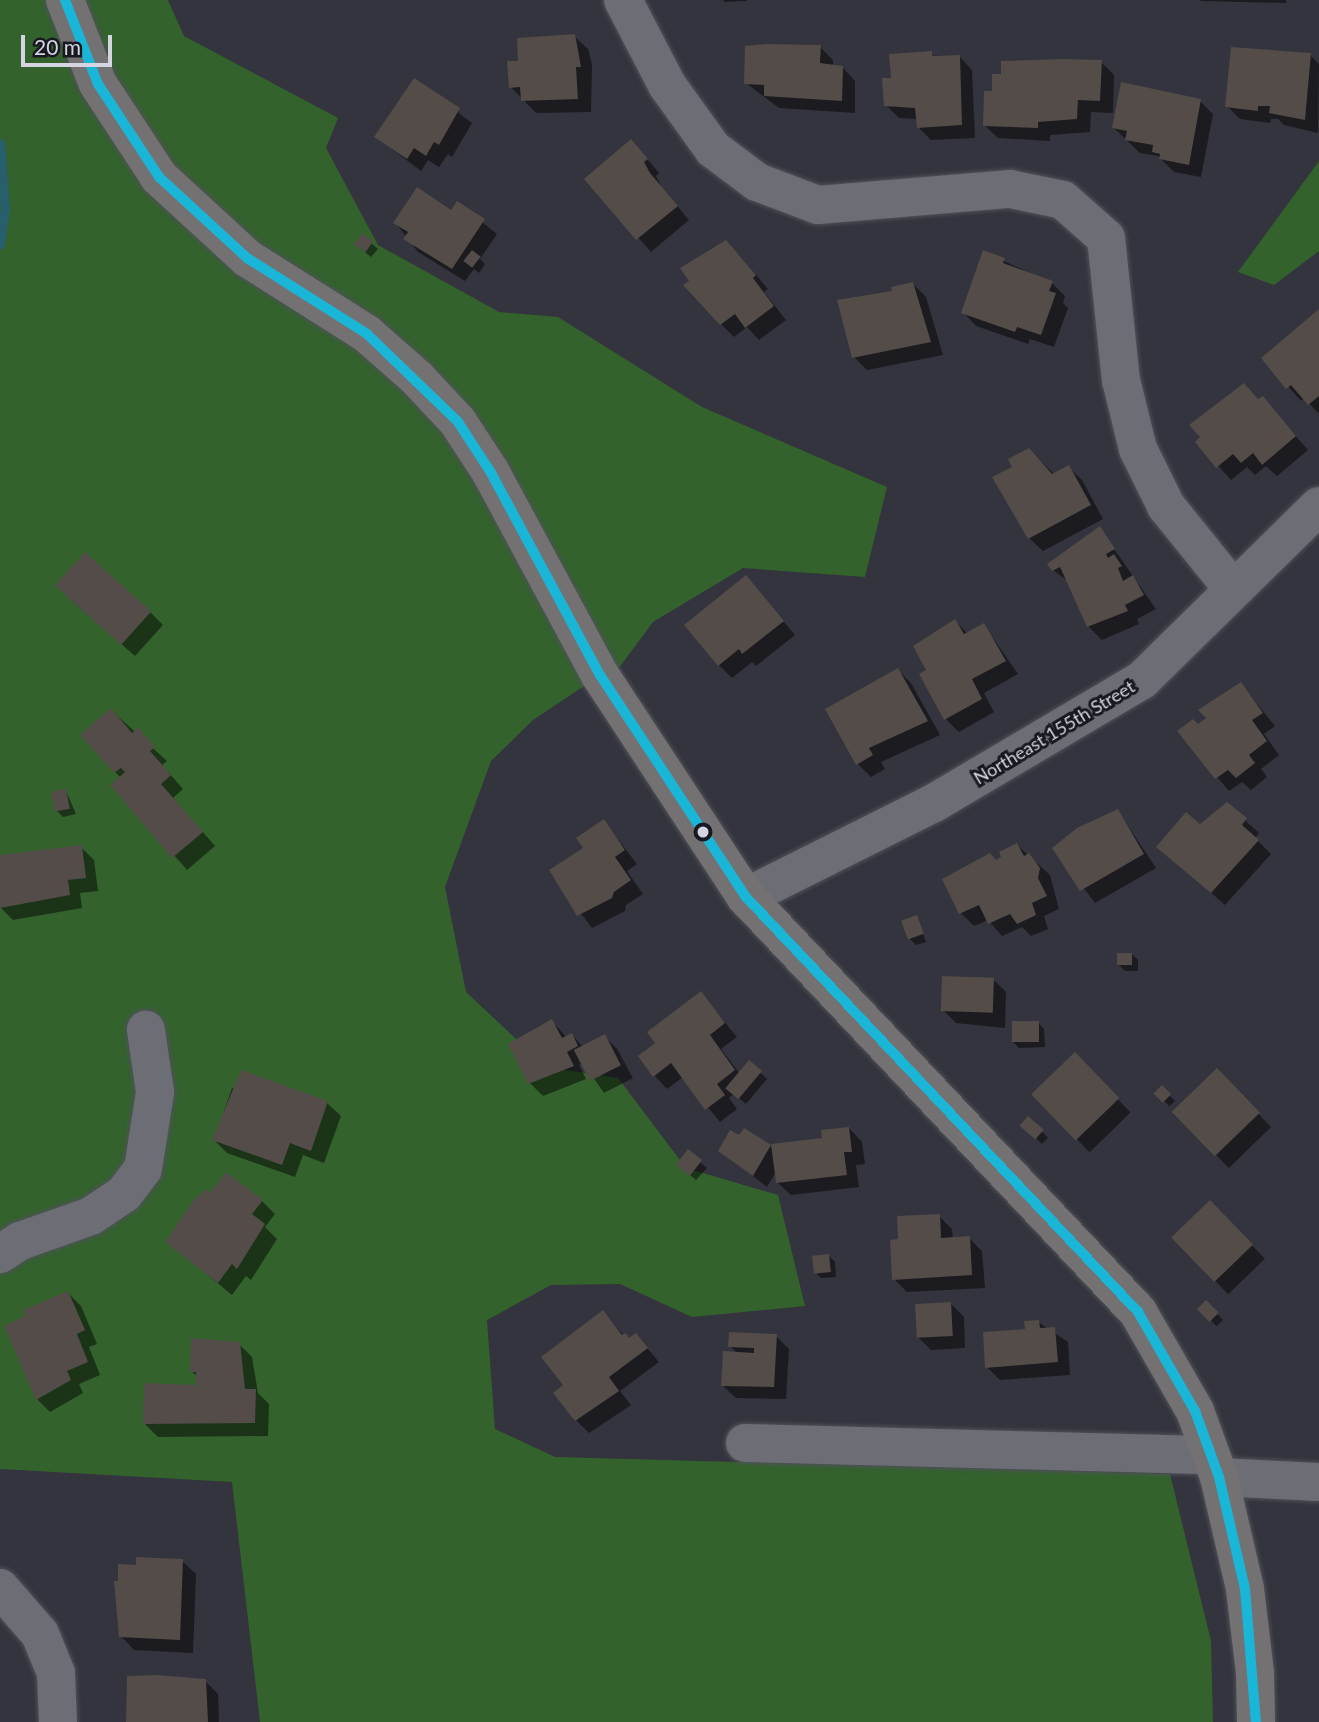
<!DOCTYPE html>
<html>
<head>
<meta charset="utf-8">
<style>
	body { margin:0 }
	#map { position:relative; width:1319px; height:1722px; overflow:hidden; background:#33343d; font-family:Lato,sans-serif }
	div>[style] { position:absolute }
	.forest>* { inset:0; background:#33622d }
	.shadow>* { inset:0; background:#0007; transform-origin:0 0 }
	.stream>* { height:9px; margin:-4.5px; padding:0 4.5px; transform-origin:4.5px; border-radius:4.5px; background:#27606c }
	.building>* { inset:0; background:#534c48; transform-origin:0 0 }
	.roads { filter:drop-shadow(0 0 2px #505159) drop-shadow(0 0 2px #505159) }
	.minor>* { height:38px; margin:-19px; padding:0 19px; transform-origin:19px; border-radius:19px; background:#6d6e75 }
	.major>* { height:38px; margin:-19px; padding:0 19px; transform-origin:19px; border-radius:19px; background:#747173 }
	.bus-1>* { height:10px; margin:-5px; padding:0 5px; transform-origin:5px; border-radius:5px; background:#1ab6d8 }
	.dots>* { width:19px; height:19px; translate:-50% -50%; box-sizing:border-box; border:4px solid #181820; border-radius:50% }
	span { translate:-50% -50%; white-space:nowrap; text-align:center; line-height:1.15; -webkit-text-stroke:6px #181820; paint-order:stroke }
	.street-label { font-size:18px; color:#d4d5e0 }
	.scale { position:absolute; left:21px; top:35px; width:91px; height:32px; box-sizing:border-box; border:4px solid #d4d5e0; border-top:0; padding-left:9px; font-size:21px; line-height:24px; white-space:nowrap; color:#d4d5e0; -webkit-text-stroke:5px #181820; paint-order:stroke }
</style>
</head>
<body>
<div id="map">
	<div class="forest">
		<div style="clip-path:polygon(0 0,168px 0,184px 36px,338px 118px,326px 148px,378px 245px,499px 312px,558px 317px,702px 407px,887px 487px,865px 577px,743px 568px,653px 622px,607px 684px,599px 676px,533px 720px,491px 761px,445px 887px,466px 992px,546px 1067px,618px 1078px,686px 1168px,778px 1195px,805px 1306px,692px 1317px,620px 1284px,551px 1285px,487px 1320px,495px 1429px,555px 1457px,1170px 1474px,1211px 1641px,1213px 1722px,260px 1722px,232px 1482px,0 1469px)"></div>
		<div style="clip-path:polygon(1319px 161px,1319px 251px,1274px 285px,1238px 272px)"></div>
	</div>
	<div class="shadow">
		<div style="clip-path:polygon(723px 0,747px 0,747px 1px,725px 2px)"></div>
		<div style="clip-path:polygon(1200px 0,1286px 0,1286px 3px,1201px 1px)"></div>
		<div style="clip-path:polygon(574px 36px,588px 49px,592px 64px,591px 112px,536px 113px,511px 87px,520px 62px)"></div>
		<div style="clip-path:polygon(820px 47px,833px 60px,833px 66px,842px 67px,855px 81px,855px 113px,779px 108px,746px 83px)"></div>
		<div style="clip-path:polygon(891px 55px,959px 56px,972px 70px,975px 138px,931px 140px,918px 127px,918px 119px,899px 118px,886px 105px,893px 80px)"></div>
		<div style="clip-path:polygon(1310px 55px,1319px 64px,1318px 133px,1284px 125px,1278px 119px,1271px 119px,1270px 123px,1240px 119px,1227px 106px)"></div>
		<div style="clip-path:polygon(1101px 62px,1114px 75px,1113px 113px,1091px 112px,1090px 132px,1050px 135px,1050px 141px,998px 138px,984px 125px,993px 93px)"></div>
		<div style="clip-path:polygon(415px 80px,472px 123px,452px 157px,448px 154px,439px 167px,428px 160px,421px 171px,376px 137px)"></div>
		<div style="clip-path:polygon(1200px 101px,1213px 114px,1201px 177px,1174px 172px,1158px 156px,1140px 153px,1114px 128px)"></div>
		<div style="clip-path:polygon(644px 155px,659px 173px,656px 176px,662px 188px,689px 220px,651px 252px,587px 179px)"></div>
		<div style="clip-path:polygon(458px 203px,497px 234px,480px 259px,485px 264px,479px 273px,474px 269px,465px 281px,418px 252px,395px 222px,451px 212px)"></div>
		<div style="clip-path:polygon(362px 235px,378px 249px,371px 257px,362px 250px)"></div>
		<div style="clip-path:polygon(984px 252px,1052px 283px,1065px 296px,1063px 303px,1068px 308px,1054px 347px,1030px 339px,1028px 344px,976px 326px,963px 312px)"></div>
		<div style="clip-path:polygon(739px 255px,768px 289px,764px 292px,786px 320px,759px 340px,747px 327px,734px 337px,721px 324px)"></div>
		<div style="clip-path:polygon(913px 284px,926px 297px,943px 355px,867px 370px,854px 357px,894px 293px)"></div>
		<div style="clip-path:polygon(1319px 311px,1319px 414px,1304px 398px,1301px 401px,1263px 358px)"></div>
		<div style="clip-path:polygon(1262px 398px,1308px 450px,1277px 476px,1266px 466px,1255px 475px,1247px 467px,1231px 480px,1197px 442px)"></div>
		<div style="clip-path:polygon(1029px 450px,1054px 474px,1068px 467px,1082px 480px,1103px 519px,1043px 551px,1029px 538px,1015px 467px)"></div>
		<div style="clip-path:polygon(1100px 529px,1156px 609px,1137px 619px,1139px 624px,1102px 640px,1088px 626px,1069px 582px,1053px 570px)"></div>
		<div style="clip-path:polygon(746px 577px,795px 635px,756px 666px,752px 662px,732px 678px,719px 665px)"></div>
		<div style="clip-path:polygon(70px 599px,150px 612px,163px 625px,135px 656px)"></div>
		<div style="clip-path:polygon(955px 621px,968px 634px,984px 625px,1018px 674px,984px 693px,994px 712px,959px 732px,946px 719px,929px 670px)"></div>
		<div style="clip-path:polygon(898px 670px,911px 683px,940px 735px,881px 762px,885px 769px,871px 777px,858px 764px,827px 709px)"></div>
		<div style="clip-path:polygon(1241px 684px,1275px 726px,1264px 734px,1279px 755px,1261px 769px,1267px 777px,1251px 790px,1242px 782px,1229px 791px,1179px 732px,1198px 726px)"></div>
		<div style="clip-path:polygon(111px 710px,167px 761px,162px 765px,183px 789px,173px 798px,215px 846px,187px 870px,113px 785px,121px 778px,115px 772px)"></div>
		<div style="clip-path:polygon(66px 791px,76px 814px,63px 817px,57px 811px)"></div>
		<div style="clip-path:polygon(1227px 804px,1259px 833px,1255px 838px,1271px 854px,1225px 905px,1159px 847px,1200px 826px)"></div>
		<div style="clip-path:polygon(1118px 811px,1156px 868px,1095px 903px,1054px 848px)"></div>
		<div style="clip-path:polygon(604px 821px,637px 864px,627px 871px,643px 894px,626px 905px,625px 911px,592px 928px,551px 874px,585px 848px)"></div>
		<div style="clip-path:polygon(1017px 845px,1050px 875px,1059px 909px,1044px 916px,1048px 929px,1031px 936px,1022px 927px,1002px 936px,988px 920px,974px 926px,961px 913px,996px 862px)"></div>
		<div style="clip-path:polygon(81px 847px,94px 860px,98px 891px,80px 893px,82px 908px,13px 920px,0 907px,0 856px)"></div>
		<div style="clip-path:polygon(917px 917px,926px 942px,916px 945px,910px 939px)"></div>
		<div style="clip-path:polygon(1132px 954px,1138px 960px,1138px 971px,1125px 971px,1119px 965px)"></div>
		<div style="clip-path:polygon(993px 979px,1006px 992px,1005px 1028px,956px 1023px,943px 1010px)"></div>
		<div style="clip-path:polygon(701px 994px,737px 1037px,721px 1049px,740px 1074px,749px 1063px,767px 1079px,746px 1104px,734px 1094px,729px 1098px,737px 1109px,720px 1122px,683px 1077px,667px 1089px,654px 1075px,658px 1043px)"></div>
		<div style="clip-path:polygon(552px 1021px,567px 1038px,572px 1035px,583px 1047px,604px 1036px,617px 1049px,633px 1078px,604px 1093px,583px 1063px,579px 1065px,586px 1079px,543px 1096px,530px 1083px)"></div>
		<div style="clip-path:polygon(1038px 1023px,1044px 1029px,1045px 1047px,1019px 1048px,1013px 1042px)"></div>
		<div style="left:1075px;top:1055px;width:80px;height:57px;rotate:46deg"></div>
		<div style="left:1217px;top:1071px;width:78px;height:59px;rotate:46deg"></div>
		<div style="left:1162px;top:1087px;width:19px;height:8px;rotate:47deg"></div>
		<div style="clip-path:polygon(232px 1088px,327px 1103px,341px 1116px,324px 1163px,303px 1155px,295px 1177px,227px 1153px,214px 1140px)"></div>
		<div style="left:1028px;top:1118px;width:28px;height:9px;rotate:44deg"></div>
		<div style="clip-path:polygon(849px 1128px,862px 1142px,865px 1164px,856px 1165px,859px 1187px,791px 1195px,777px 1182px,776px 1172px,767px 1187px,720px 1150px,770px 1146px,774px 1150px,824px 1139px)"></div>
		<div style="clip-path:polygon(688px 1152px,707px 1168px,696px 1180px,684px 1170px)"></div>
		<div style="clip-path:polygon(211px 1195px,262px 1201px,275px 1214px,265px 1227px,277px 1239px,251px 1280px,246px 1276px,232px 1295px,168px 1242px,195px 1201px)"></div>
		<div style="left:1210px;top:1202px;width:79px;height:51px;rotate:46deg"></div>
		<div style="clip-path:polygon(939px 1216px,952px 1229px,953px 1239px,969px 1238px,982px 1251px,985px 1288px,907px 1292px,894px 1279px,900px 1241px)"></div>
		<div style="clip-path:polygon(829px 1256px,835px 1262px,836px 1277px,821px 1278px,815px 1272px)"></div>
		<div style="clip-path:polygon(68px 1293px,81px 1306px,97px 1344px,89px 1347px,100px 1375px,79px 1384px,83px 1393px,50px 1412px,37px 1399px)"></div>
		<div style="left:1206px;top:1303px;width:24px;height:9px;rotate:45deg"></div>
		<div style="clip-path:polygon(951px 1304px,964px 1317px,965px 1348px,931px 1350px,918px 1337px)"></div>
		<div style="clip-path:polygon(603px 1312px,624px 1336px,630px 1340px,636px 1335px,659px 1362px,620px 1391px,631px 1405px,589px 1433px,576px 1420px,566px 1386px)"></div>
		<div style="clip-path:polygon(1038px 1322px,1068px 1342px,1070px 1375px,1000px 1380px,987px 1367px)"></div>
		<div style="clip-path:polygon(776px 1336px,789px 1349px,786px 1399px,736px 1398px,722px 1385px,738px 1354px,730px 1346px)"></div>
		<div style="clip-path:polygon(239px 1344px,252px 1357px,258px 1393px,269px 1404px,268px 1436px,158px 1437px,145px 1424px,198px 1387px,198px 1377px,191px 1371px)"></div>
		<div style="clip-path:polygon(182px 1561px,196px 1574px,193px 1653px,134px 1650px,121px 1636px)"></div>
		<div style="clip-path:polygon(205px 1681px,218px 1694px,219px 1722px,127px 1722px)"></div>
	</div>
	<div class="stream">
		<div style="left:0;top:143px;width:66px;rotate:85.7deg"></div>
		<div style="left:5px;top:209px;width:36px;rotate:98deg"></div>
	</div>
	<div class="building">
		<div style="clip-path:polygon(575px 34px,581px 67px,576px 67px,578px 99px,521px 101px,520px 87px,509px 88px,507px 61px,518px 61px,517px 38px)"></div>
		<div style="clip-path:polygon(766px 44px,821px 45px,820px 63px,843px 66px,842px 101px,764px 96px,764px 85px,744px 84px,745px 46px)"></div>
		<div style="clip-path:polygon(1231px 47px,1311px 53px,1305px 120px,1269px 113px,1270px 106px,1258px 106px,1258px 111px,1225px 107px)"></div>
		<div style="clip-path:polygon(932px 51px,932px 56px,960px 55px,962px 125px,917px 128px,915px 108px,884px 106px,882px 78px,891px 78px,889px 54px)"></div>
		<div style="clip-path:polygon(1063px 59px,1102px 60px,1100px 101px,1078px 100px,1077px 119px,1038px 122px,1038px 128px,983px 126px,984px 91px,992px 91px,992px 74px,1001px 74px,1001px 61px)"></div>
		<div style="clip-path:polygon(414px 78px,460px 108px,439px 145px,434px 142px,426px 156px,414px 148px,407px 159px,374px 137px)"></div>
		<div style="clip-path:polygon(1121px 82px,1201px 99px,1189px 165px,1159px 159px,1160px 154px,1152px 152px,1153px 145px,1125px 140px,1127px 131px,1112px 128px)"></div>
		<div style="clip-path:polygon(631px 139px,648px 159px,644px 162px,650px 173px,678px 206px,636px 240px,584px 179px)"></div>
		<div style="clip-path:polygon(417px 187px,451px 210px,457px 201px,485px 219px,452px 269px,403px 239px,408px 232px,393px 223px)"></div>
		<div style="left:362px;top:233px;width:14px;height:14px;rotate:36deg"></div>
		<div style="clip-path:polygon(726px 240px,756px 275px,753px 278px,774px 306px,745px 328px,735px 314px,720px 325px,683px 285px,689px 281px,680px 268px)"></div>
		<div style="left:472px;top:250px;width:11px;height:14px;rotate:38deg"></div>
		<div style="clip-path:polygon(983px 250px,1005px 258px,1003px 263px,1053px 281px,1049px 291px,1056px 293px,1041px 335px,1017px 327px,1015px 332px,961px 313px)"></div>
		<div style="clip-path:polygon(913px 282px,931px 342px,852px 358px,837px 300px,892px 291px,891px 287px)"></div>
		<div style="clip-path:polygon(1319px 309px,1319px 396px,1308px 405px,1291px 385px,1286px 389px,1261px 358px)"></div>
		<div style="clip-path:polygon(1244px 383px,1258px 399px,1263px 396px,1296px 436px,1262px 465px,1253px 453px,1241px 463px,1233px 454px,1216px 468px,1195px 442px,1200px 437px,1189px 425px)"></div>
		<div style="clip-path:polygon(1029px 448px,1052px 474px,1069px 465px,1091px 505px,1028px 539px,992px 477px,1012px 467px,1008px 459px)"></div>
		<div style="clip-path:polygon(1100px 526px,1115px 549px,1106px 554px,1108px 558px,1114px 554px,1122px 566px,1118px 568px,1123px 581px,1133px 575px,1144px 595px,1125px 605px,1128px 611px,1087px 627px,1060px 567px,1052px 571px,1047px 564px)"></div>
		<div style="left:85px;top:552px;width:89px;height:45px;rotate:42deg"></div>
		<div style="clip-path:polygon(746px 575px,784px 621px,742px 654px,739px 649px,718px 666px,684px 625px)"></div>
		<div style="clip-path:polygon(955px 619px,964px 634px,984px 623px,1006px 661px,972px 679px,982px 699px,944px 720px,919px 674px,926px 670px,913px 646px)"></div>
		<div style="clip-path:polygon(898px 668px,928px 721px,869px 748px,873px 755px,856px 765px,825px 709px)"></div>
		<div style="clip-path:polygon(1241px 682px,1263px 713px,1252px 720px,1267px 741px,1249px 755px,1255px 763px,1236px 778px,1228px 770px,1215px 779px,1177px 731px,1193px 719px,1198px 724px,1206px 718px,1198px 710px)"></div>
		<div style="clip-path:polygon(111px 708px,132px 733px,138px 727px,155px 747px,150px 751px,171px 775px,161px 784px,203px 832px,172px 858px,110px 785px,125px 772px,121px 768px,114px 773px,80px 735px)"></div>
		<div style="left:66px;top:789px;width:20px;height:15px;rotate:79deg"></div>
		<div style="clip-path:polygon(1227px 802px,1247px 818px,1242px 825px,1259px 840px,1211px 893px,1156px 847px,1186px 812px,1200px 824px)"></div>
		<div style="clip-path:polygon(1118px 809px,1144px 854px,1080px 891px,1052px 848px,1077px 828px)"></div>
		<div style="clip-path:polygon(604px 819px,625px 850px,615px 857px,631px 880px,614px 892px,612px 898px,577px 916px,549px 870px,583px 848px,576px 838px)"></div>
		<div style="clip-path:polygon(1017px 843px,1024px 856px,1029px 853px,1040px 868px,1038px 878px,1047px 896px,1032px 903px,1036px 915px,1017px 924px,1010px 914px,988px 924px,979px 905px,959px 914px,942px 879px,990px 853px,996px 860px,1001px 857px,999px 852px)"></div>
		<div style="clip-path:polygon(82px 845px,86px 878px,68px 880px,70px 895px,0 908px,0 855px)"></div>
		<div style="left:917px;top:915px;width:20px;height:17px;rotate:70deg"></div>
		<div style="left:1117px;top:953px;width:15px;height:12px"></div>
		<div style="left:942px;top:976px;width:52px;height:35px;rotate:2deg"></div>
		<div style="clip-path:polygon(701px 991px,725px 1023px,710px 1035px,735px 1070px,717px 1084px,725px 1095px,705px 1110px,671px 1063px,653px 1077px,638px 1056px,655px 1043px,647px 1032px)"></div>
		<div style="clip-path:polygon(552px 1019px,562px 1038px,572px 1033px,578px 1046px,567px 1052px,574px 1066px,528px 1084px,508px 1044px)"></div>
		<div style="left:1039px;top:1021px;width:21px;height:27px;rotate:90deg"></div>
		<div style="left:605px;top:1034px;width:35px;height:35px;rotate:63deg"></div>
		<div style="left:1075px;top:1052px;width:64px;height:61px;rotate:46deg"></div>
		<div style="left:749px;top:1060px;width:17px;height:37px;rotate:40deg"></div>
		<div style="left:1217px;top:1068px;width:62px;height:63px;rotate:46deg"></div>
		<div style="clip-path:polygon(241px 1070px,328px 1101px,311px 1151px,290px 1143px,282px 1165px,212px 1140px)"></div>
		<div style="left:1162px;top:1085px;width:13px;height:12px;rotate:45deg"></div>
		<div style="left:1028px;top:1116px;width:21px;height:13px;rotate:41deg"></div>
		<div style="clip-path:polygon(849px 1127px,852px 1152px,844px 1152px,847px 1175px,776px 1183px,771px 1144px,822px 1138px,821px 1130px)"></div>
		<div style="clip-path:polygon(744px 1128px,771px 1145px,753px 1176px,718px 1151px,730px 1130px,739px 1135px)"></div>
		<div style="left:688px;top:1149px;width:18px;height:20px;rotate:38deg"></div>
		<div style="clip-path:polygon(226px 1172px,263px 1200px,252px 1214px,265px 1224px,237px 1269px,232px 1264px,218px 1283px,165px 1242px,194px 1200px,206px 1189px,210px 1193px)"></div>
		<div style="left:1210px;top:1200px;width:62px;height:54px;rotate:46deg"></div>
		<div style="clip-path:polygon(940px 1214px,941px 1238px,970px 1236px,972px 1275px,892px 1280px,890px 1240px,898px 1239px,897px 1216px)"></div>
		<div style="left:829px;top:1254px;width:18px;height:17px;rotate:84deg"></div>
		<div style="clip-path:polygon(68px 1291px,85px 1330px,77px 1334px,88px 1362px,67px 1371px,71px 1380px,36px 1400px,4px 1326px,25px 1316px,23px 1310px)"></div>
		<div style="left:1206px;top:1300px;width:18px;height:13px;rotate:45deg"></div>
		<div style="left:951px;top:1302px;width:34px;height:36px;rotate:87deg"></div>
		<div style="clip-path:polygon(603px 1310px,622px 1335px,626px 1333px,629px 1338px,636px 1333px,648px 1348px,609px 1377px,619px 1391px,575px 1421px,553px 1393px,563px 1385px,541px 1357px)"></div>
		<div style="clip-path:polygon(1039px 1320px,1040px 1328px,1055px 1327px,1058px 1362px,985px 1368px,983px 1332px,1025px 1329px,1024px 1321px)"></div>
		<div style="clip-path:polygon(729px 1332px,777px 1334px,774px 1387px,721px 1386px,723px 1351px,754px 1353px,754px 1348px,728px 1347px)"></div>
		<div style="clip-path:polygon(191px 1338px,240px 1342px,245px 1389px,256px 1389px,255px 1423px,143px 1424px,144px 1383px,196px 1385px,196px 1372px,190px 1372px)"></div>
		<div style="clip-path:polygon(136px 1557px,183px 1559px,180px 1640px,119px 1637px,114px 1581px,118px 1581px,118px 1564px,136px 1565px)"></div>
		<div style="clip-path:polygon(157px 1675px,206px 1679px,208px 1722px,126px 1722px,127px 1676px)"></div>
	</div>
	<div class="roads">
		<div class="minor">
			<div style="left:623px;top:0;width:96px;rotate:62.6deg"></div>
			<div style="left:667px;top:85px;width:79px;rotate:54.3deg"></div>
			<div style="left:713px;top:149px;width:55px;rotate:36.9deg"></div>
			<div style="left:757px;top:182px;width:65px;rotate:20.7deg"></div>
			<div style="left:818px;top:205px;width:193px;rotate:-4.8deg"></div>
			<div style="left:1010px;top:189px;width:54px;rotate:11.7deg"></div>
			<div style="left:1063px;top:200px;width:57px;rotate:41.5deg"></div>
			<div style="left:1106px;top:238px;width:143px;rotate:84deg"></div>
			<div style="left:1121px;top:380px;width:71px;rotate:76.2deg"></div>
			<div style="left:1138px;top:449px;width:64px;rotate:63.8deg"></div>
			<div style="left:1166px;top:506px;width:107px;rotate:51.1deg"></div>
			<div style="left:746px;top:897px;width:210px;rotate:-26.6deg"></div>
			<div style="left:934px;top:803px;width:242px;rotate:-30.6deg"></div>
			<div style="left:1142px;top:680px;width:248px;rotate:-44.5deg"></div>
			<div style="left:0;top:1254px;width:24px;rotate:-33deg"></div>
			<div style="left:20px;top:1241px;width:75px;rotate:-19.4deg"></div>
			<div style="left:91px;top:1216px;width:40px;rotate:-34deg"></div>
			<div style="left:124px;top:1194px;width:31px;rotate:-53deg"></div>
			<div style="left:143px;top:1169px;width:78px;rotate:-81.1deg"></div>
			<div style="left:155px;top:1092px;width:63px;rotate:-98.3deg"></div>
			<div style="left:745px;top:1443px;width:466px;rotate:1.5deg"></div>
			<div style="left:1219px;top:1477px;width:100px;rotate:2.9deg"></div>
			<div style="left:0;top:1588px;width:61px;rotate:49deg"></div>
			<div style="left:40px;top:1634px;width:42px;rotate:67.7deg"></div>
			<div style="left:56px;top:1673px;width:49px;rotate:87.7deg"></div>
		</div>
		<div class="major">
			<div style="left:65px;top:0;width:90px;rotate:68.6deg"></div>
			<div style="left:98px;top:84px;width:111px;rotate:56.7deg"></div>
			<div style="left:159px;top:177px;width:120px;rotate:42.6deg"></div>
			<div style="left:247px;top:258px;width:142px;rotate:32.3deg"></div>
			<div style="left:367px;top:334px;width:67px;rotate:41.3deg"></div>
			<div style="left:417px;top:378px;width:60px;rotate:47deg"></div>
			<div style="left:458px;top:422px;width:59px;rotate:56.9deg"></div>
			<div style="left:490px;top:471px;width:232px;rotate:61.7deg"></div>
			<div style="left:600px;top:675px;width:266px;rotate:56.7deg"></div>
			<div style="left:746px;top:897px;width:571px;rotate:46.63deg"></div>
			<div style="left:1138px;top:1312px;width:114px;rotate:60.1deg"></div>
			<div style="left:1195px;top:1411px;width:70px;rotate:70deg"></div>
			<div style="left:1219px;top:1477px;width:115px;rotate:76.9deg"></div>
			<div style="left:1245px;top:1589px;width:85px;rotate:83.2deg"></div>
			<div style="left:1255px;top:1673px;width:49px;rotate:88.8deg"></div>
		</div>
	</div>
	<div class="bus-1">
		<div style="left:65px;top:0;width:90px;rotate:68.6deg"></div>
		<div style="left:98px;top:84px;width:111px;rotate:56.7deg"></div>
		<div style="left:159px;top:177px;width:120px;rotate:42.6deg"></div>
		<div style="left:247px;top:258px;width:142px;rotate:32.3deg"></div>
		<div style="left:367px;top:334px;width:127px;rotate:44deg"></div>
		<div style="left:458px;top:422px;width:59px;rotate:56.9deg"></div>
		<div style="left:490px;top:471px;width:232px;rotate:61.7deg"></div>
		<div style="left:600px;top:675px;width:266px;rotate:56.7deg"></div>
		<div style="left:746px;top:897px;width:571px;rotate:46.63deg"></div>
		<div style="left:1138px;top:1312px;width:114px;rotate:60.1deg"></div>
		<div style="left:1195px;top:1411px;width:70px;rotate:70deg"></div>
		<div style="left:1219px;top:1477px;width:115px;rotate:76.9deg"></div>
		<div style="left:1245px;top:1589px;width:133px;rotate:85.3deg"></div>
	</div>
	<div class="dots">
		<div style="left:703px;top:832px;background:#d4d5e0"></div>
	</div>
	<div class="street-label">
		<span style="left:1054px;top:732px;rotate:-31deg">Northeast 155th Street</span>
	</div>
	<div class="scale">20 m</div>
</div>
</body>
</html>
